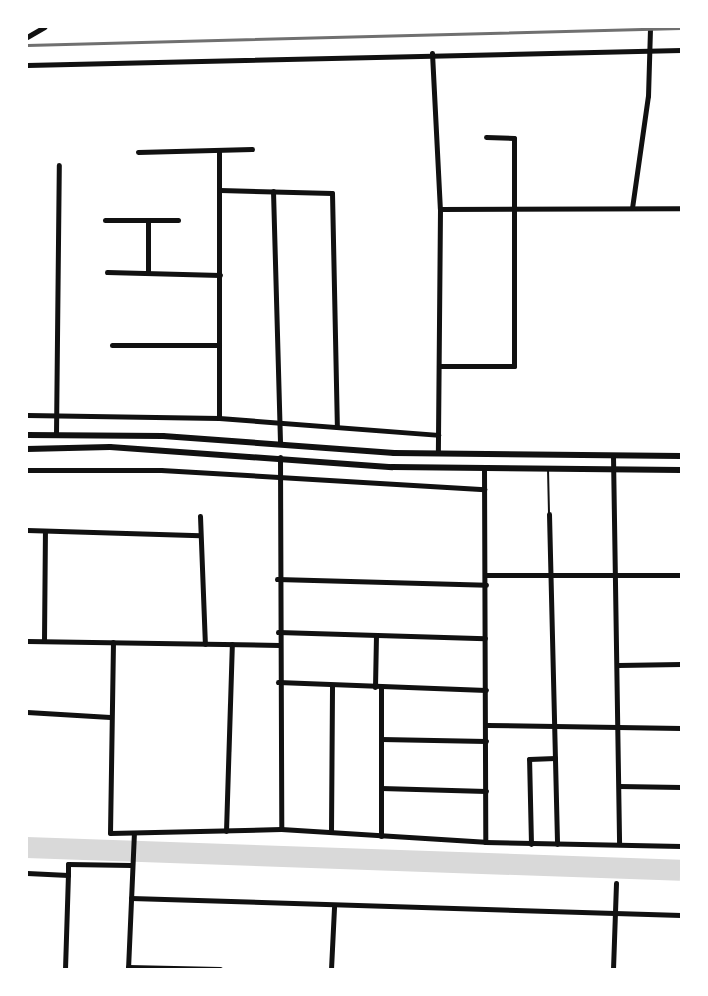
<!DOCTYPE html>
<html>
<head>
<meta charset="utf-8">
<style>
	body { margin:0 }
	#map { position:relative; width:708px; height:996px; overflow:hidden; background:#fff; font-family:Rubik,sans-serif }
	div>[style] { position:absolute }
	.water>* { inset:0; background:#d9d9d9; transform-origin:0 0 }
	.service>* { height:2px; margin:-1px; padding:0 1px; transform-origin:1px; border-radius:1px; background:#111 }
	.minor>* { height:5px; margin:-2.5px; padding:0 2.5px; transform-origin:2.5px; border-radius:2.5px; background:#111 }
	.tertiary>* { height:6px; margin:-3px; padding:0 3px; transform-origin:3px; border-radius:3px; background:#111 }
	.rail>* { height:3px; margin:-1.5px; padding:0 1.5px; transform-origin:1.5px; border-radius:1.5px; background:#707070 }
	span { translate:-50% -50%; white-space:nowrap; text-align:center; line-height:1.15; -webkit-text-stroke:5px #fff; paint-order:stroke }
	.frame { position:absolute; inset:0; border:28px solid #fff; pointer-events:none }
</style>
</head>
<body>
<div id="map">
	<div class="water">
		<div style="left:27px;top:837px;width:654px;height:21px;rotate:2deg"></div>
	</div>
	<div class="service">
		<div style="left:548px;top:469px;width:45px;rotate:88.7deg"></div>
	</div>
	<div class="minor">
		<div style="left:27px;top:37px;width:20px;rotate:-30deg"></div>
		<div style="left:432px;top:53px;width:156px;rotate:87.1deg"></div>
		<div style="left:440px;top:209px;width:244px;rotate:90.5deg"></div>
		<div style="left:27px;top:65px;width:654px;rotate:-1.31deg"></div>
		<div style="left:219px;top:150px;width:268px;rotate:90deg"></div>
		<div style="left:138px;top:152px;width:114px;rotate:-1.5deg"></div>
		<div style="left:220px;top:190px;width:112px;rotate:1.5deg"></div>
		<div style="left:332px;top:193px;width:234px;rotate:88.8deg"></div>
		<div style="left:273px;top:191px;width:252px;rotate:88.4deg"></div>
		<div style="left:632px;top:208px;width:113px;rotate:-81.9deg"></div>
		<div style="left:648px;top:96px;width:69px;rotate:-88.3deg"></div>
		<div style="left:440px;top:209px;width:241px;rotate:-0.2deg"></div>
		<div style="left:105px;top:220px;width:73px"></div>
		<div style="left:148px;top:221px;width:52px;rotate:90deg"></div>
		<div style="left:107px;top:272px;width:113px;rotate:1.5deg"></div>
		<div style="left:112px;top:345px;width:107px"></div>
		<div style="left:439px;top:366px;width:75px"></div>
		<div style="left:514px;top:366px;width:228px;rotate:-90deg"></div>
		<div style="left:514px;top:138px;width:28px;rotate:-178deg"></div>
		<div style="left:27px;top:415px;width:192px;rotate:0.9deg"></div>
		<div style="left:219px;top:418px;width:220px;rotate:4.4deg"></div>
		<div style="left:56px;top:434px;width:269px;rotate:-89.4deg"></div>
		<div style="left:613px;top:456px;width:388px;rotate:89.1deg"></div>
		<div style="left:280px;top:457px;width:372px;rotate:89.8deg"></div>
		<div style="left:484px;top:468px;width:374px;rotate:89.8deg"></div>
		<div style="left:27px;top:470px;width:134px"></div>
		<div style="left:161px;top:470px;width:324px;rotate:3.4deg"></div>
		<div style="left:549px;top:514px;width:330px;rotate:88.6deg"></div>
		<div style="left:200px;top:516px;width:128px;rotate:87.8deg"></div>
		<div style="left:27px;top:530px;width:173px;rotate:1.7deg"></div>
		<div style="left:485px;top:575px;width:196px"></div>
		<div style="left:277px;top:579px;width:209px;rotate:1.6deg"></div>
		<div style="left:278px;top:632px;width:207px;rotate:1.7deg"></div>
		<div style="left:27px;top:641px;width:252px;rotate:0.9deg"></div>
		<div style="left:44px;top:641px;width:110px;rotate:-89.5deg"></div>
		<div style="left:113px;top:642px;width:191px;rotate:90.9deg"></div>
		<div style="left:110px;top:833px;width:171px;rotate:-1.3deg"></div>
		<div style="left:281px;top:829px;width:204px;rotate:3.6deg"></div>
		<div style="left:485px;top:842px;width:196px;rotate:1.2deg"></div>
		<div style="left:618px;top:665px;width:63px;rotate:-0.9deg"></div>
		<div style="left:278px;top:682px;width:208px;rotate:2.2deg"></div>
		<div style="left:375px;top:687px;width:52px;rotate:-88.9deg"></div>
		<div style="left:27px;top:712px;width:83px;rotate:3.4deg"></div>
		<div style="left:487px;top:725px;width:194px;rotate:0.9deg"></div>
		<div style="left:381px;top:739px;width:105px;rotate:1.1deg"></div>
		<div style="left:619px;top:786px;width:62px;rotate:0.9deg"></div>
		<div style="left:381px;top:788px;width:105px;rotate:1.6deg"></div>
		<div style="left:226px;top:831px;width:187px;rotate:-88.2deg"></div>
		<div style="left:331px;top:832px;width:146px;rotate:-89.6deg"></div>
		<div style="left:381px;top:836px;width:148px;rotate:-90deg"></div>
		<div style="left:531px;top:844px;width:85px;rotate:-91.3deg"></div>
		<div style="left:529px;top:759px;width:26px;rotate:-2deg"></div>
		<div style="left:27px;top:873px;width:41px;rotate:2.8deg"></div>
		<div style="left:68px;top:875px;width:11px;rotate:-90deg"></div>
		<div style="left:68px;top:864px;width:63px;rotate:0.9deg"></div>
		<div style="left:131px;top:898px;width:550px;rotate:1.77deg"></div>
		<div style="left:128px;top:967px;width:92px;rotate:1.2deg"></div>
		<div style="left:65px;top:969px;width:94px;rotate:-88.2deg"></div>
		<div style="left:128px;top:969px;width:135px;rotate:-87.5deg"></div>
		<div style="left:331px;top:969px;width:62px;rotate:-87.2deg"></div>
		<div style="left:613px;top:969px;width:86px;rotate:-88deg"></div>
	</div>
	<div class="tertiary">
		<div style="left:27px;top:435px;width:136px;rotate:0.4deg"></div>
		<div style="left:163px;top:436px;width:232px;rotate:4.2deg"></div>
		<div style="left:394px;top:453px;width:287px;rotate:0.6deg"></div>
		<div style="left:27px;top:449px;width:83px;rotate:-1.4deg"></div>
		<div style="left:110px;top:447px;width:283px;rotate:4.1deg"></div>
		<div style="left:392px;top:467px;width:289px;rotate:0.6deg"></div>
	</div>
	<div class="rail">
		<div style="left:27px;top:45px;width:654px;rotate:-1.49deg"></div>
	</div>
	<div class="frame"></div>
</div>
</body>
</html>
